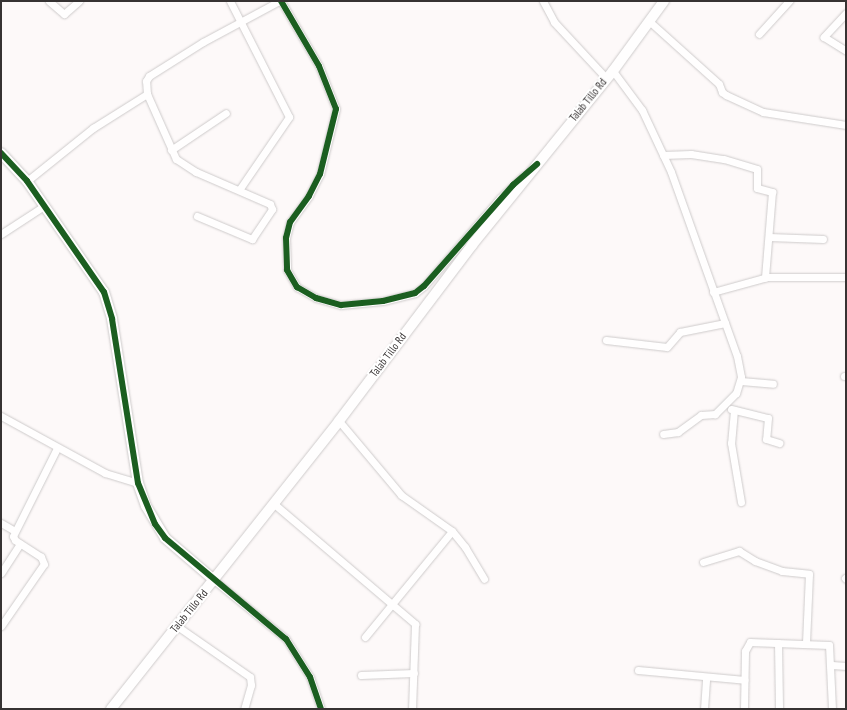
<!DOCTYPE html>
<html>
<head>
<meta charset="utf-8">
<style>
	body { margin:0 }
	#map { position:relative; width:847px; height:710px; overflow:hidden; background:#fdf9f9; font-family:"PT Sans Narrow",sans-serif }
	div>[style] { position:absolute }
	.roads { filter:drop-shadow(0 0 1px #cecbcb) drop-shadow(0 0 1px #cecbcb) }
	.street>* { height:7px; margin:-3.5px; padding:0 3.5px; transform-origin:3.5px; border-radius:3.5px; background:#fffefe }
	.secondary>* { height:10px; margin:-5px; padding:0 5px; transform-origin:5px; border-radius:5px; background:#fffefe }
	.cycleway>* { height:6px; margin:-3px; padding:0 3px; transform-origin:3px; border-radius:3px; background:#1b5e20 }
	span { translate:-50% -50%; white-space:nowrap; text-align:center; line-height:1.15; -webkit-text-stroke:4px #fff; paint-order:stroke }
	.street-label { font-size:11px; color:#373333 }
	.frame { position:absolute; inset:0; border:2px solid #373333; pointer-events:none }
</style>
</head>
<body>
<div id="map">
	<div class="roads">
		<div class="street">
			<div style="left:49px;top:1px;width:20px;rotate:41deg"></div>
			<div style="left:64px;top:14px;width:20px;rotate:-41deg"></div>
			<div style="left:230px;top:1px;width:130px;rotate:63deg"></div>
			<div style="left:289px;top:117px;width:88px;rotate:124.4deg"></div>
			<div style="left:281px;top:1px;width:75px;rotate:59.7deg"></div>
			<div style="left:319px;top:66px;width:46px;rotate:68.4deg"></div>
			<div style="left:336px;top:109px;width:67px;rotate:103.8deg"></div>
			<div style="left:320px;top:174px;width:25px;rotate:117deg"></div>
			<div style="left:309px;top:196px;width:32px;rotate:126deg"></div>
			<div style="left:290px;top:222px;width:16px;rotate:104deg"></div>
			<div style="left:286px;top:238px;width:32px;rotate:88deg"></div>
			<div style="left:287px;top:270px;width:20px;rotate:60deg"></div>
			<div style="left:297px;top:287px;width:22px;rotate:30deg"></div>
			<div style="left:316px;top:298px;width:26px;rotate:16deg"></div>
			<div style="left:341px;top:305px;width:42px;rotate:-5.4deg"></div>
			<div style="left:383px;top:301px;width:33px;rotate:-14deg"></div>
			<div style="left:415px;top:293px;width:11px;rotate:-38deg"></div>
			<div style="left:424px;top:286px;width:116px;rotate:-49.2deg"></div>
			<div style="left:500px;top:198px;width:33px;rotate:-44deg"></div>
			<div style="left:543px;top:1px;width:24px;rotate:62deg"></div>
			<div style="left:554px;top:22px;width:76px;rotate:47.1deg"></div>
			<div style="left:846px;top:13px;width:33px;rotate:133deg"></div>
			<div style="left:824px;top:37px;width:26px;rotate:32deg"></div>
			<div style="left:649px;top:21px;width:94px;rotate:42deg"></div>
			<div style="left:719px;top:84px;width:9px;rotate:69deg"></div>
			<div style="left:722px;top:92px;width:5px;rotate:37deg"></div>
			<div style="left:726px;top:95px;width:41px;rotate:24.7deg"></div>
			<div style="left:763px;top:112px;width:84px;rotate:8.9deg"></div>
			<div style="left:759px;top:34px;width:45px;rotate:-47.7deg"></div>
			<div style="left:613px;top:71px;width:49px;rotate:53.4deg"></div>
			<div style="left:642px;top:110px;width:68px;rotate:64.9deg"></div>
			<div style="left:671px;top:172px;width:195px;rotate:70.3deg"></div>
			<div style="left:737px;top:356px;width:21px;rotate:79deg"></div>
			<div style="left:741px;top:377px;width:17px;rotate:107deg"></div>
			<div style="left:736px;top:393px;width:30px;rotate:135deg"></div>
			<div style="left:715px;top:414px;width:14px;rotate:176deg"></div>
			<div style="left:701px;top:415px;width:29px;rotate:144deg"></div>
			<div style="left:678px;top:432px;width:15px;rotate:172deg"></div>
			<div style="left:171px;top:150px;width:66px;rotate:-33.9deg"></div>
			<div style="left:663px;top:155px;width:28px;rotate:-2deg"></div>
			<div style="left:691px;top:154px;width:33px;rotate:9deg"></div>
			<div style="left:724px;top:159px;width:34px;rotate:17deg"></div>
			<div style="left:757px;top:169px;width:19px;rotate:90deg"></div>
			<div style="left:757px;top:188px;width:16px;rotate:15deg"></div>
			<div style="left:772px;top:192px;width:86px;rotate:94.7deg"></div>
			<div style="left:27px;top:181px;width:85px;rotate:-38.8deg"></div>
			<div style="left:93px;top:128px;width:64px;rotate:-32.2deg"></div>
			<div style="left:197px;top:216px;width:60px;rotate:22.7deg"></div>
			<div style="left:252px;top:239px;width:36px;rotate:-56deg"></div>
			<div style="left:272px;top:209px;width:5px;rotate:-112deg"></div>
			<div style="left:270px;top:204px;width:81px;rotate:-156.6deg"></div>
			<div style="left:196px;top:172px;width:24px;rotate:-147deg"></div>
			<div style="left:176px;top:159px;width:71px;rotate:-114deg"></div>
			<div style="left:147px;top:94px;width:13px;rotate:-94deg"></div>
			<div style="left:146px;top:81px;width:6px;rotate:-59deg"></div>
			<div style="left:149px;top:76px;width:64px;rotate:-32.2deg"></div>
			<div style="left:203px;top:42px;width:86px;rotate:-28.3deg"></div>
			<div style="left:1px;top:234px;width:51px;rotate:-33.1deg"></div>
			<div style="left:769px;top:237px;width:54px;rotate:2.1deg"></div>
			<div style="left:713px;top:292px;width:56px;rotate:-15.5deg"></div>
			<div style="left:767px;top:277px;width:79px"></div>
			<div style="left:606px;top:340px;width:61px;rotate:6.5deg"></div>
			<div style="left:667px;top:347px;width:20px;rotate:-49deg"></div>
			<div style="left:680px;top:332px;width:46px;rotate:-11.3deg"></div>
			<div style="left:844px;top:376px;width:2px"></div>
			<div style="left:741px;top:381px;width:32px;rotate:5deg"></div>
			<div style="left:731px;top:409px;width:38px;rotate:14deg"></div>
			<div style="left:768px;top:418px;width:21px;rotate:95deg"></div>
			<div style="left:766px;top:439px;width:14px;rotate:17deg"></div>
			<div style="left:734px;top:410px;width:33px;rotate:95deg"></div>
			<div style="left:731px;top:443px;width:60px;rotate:80.4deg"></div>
			<div style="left:1px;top:416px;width:119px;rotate:28.7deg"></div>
			<div style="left:105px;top:473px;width:34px;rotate:17deg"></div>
			<div style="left:339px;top:421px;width:97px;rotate:50deg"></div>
			<div style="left:401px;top:495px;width:62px;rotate:35.2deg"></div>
			<div style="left:452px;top:531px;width:21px;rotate:51deg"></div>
			<div style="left:465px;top:547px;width:37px;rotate:59deg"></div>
			<div style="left:273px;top:503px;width:187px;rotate:40.4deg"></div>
			<div style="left:415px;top:624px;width:85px;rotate:92deg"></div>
			<div style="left:1px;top:523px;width:16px;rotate:30deg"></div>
			<div style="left:703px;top:562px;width:38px;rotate:-17deg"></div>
			<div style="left:739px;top:551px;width:19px;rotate:32deg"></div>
			<div style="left:755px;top:561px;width:29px;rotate:20deg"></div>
			<div style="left:782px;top:571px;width:27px;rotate:6deg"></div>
			<div style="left:809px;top:574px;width:70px;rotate:92.5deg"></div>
			<div style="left:1px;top:573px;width:35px;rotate:-57deg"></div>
			<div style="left:845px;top:578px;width:1px;rotate:45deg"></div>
			<div style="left:214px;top:580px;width:93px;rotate:39.3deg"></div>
			<div style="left:286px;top:639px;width:45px;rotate:57.7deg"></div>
			<div style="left:310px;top:677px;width:34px;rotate:71deg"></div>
			<div style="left:1px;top:626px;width:75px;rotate:-55.3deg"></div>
			<div style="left:44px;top:564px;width:8px;rotate:-113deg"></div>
			<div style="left:41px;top:557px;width:31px;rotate:-147deg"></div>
			<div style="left:15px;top:540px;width:4px;rotate:-117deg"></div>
			<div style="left:13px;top:536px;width:98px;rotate:-63.4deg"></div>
			<div style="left:177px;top:626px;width:89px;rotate:34.9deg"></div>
			<div style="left:250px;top:677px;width:8px;rotate:83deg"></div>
			<div style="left:251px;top:685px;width:25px;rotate:106deg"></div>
			<div style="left:365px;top:637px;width:137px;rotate:-50.6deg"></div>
			<div style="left:778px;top:643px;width:66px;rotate:89.1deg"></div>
			<div style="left:832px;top:665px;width:14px;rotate:4deg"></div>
			<div style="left:638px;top:670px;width:107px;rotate:5.3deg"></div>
			<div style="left:361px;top:675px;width:53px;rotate:-2.2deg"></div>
			<div style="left:704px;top:709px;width:32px;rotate:-86deg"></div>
			<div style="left:744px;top:709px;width:58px;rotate:-89deg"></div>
			<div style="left:745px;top:651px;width:10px;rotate:-61deg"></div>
			<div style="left:750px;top:642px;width:79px;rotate:2.2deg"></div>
			<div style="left:829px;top:645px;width:64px;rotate:87.3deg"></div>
		</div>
		<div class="secondary">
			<div style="left:1px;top:153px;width:38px;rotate:47deg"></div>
			<div style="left:27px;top:181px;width:135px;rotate:55.3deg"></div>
			<div style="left:104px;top:292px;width:28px;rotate:73deg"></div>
			<div style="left:112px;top:319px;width:166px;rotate:81deg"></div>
			<div style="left:138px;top:483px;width:24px;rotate:71deg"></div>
			<div style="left:146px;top:506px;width:37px;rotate:59deg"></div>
			<div style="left:165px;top:538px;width:65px;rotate:40.6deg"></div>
			<div style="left:111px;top:709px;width:367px;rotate:-51.6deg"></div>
			<div style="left:339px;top:421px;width:221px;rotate:-52.9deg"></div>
			<div style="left:472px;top:245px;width:224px;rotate:-51deg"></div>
			<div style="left:613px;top:71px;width:87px;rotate:-53.9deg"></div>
		</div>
	</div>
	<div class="cycleway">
		<div style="left:281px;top:1px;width:75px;rotate:59.7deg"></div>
		<div style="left:319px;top:66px;width:46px;rotate:68.4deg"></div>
		<div style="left:336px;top:109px;width:67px;rotate:103.8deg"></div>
		<div style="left:320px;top:174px;width:25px;rotate:117deg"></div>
		<div style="left:309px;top:196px;width:32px;rotate:126deg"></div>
		<div style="left:290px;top:222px;width:16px;rotate:104deg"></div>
		<div style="left:286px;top:238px;width:32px;rotate:88deg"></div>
		<div style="left:287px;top:270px;width:20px;rotate:60deg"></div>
		<div style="left:297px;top:287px;width:22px;rotate:30deg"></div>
		<div style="left:316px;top:298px;width:26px;rotate:16deg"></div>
		<div style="left:341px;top:305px;width:42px;rotate:-5.4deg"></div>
		<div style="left:383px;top:301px;width:33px;rotate:-14deg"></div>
		<div style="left:415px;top:293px;width:11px;rotate:-38deg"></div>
		<div style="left:424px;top:286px;width:135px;rotate:-48.6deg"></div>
		<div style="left:513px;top:185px;width:32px;rotate:-41deg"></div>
		<div style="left:1px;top:153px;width:38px;rotate:47deg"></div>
		<div style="left:27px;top:181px;width:135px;rotate:55.3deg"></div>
		<div style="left:104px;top:292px;width:28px;rotate:73deg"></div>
		<div style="left:112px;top:319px;width:166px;rotate:81deg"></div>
		<div style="left:138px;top:483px;width:44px;rotate:67.5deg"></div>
		<div style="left:155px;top:524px;width:17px;rotate:54deg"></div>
		<div style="left:165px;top:538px;width:158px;rotate:39.9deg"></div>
		<div style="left:286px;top:639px;width:45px;rotate:57.7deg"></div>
		<div style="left:310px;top:677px;width:34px;rotate:71deg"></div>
	</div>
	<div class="street-label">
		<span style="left:588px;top:100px;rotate:-51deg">Talab Tillo Rd</span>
		<span style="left:388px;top:355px;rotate:-53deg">Talab Tillo Rd</span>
		<span style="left:189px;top:611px;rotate:-51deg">Talab Tillo Rd</span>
	</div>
	<div class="frame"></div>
</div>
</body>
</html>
